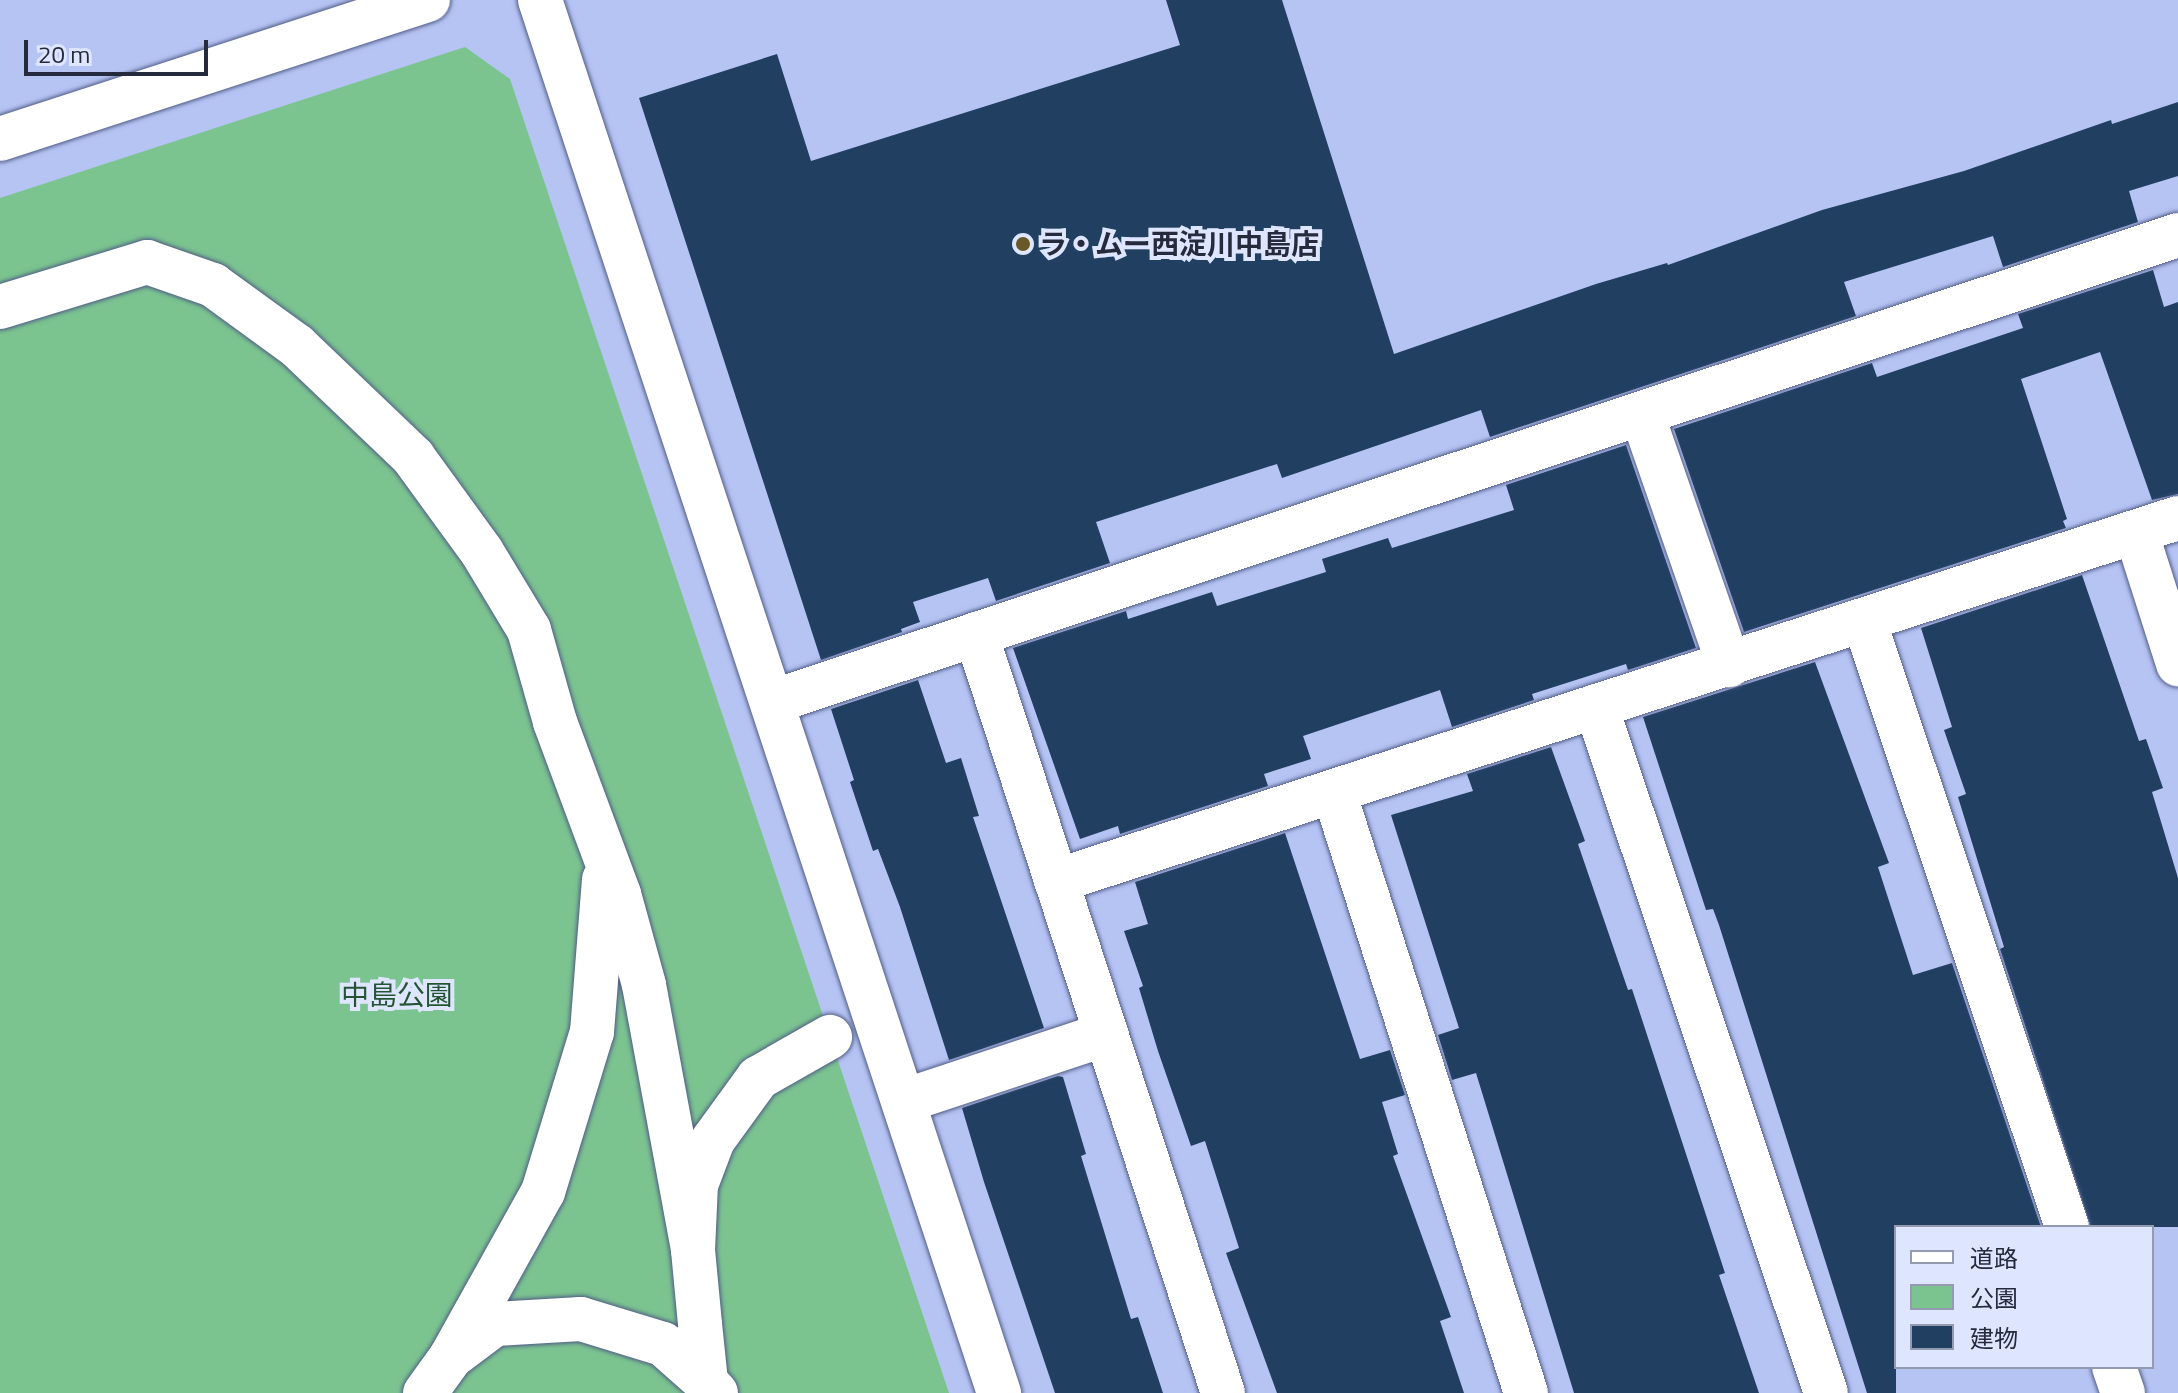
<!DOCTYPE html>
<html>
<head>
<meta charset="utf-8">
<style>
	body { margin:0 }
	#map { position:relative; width:2178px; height:1393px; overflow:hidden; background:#b6c4f4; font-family:"Titillium Web","Noto Sans JP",sans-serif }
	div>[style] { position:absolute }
	.green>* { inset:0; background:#7bc490 }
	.building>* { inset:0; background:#203f61 }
	.roads { filter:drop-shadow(0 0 2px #515c87) drop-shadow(0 0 2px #515c87) }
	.street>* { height:44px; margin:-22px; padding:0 22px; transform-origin:22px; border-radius:22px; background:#fff }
	.secondary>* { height:44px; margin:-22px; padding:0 22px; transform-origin:22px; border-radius:22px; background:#fff }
	.dots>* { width:22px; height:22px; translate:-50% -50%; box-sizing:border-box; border:4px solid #dee6ff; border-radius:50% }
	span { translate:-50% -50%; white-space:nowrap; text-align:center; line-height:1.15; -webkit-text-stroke:8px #dee6ff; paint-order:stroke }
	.poi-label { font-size:28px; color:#252a3c; font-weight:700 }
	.left { translate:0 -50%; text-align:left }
	.park-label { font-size:28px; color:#255434 }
	.legend { position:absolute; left:1894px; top:1225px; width:260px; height:144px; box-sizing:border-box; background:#dee6ff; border:2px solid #949bb1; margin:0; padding:10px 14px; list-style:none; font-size:24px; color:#252a3c }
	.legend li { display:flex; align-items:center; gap:16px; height:40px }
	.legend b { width:40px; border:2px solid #949bb1 }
	.scale { position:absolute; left:24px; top:40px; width:184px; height:36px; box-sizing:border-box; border:4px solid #252a3c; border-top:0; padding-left:10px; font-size:24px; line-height:28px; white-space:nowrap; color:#252a3c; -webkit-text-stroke:6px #dee6ff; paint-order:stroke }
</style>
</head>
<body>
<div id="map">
	<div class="green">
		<div style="clip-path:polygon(465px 47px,510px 79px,949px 1393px,0 1393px,0 198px)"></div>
	</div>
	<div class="building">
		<div style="clip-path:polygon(1166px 0,1282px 0,1394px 354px,1596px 284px,1667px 263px,1668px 265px,1822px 210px,1964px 171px,2111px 120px,2112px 124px,2178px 102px,2178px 176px,2129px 191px,2138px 222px,2003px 267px,1993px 236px,1844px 282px,1856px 316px,1490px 437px,1481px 410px,1282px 478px,1277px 464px,1096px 522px,1110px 563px,996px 601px,988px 578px,913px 602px,920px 622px,901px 629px,902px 632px,821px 660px,639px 98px,777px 54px,811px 161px,1180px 45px)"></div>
		<div style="clip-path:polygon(2153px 270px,2164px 307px,2178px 302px,2178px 494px,2152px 500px,2100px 352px,2021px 379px,2067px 519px,2063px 521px,2066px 528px,1744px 632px,1674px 429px,1872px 363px,1877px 377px,2023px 328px,2018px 314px)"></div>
		<div style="clip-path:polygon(1626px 445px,1696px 648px,1628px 670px,1626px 664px,1532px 694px,1534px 700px,1452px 727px,1440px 690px,1303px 736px,1311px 759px,1264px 774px,1268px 786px,1120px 834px,1118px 826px,1080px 839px,1013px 648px,1126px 611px,1128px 619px,1212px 592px,1217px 606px,1326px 572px,1322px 559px,1388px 538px,1392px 548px,1514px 510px,1506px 485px)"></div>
		<div style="clip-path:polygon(2082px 575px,2139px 741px,2146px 739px,2163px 788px,2152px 792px,2178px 878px,2178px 1227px,2091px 1227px,2000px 949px,2004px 947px,1958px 797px,1966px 794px,1944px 730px,1952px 727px,1921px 628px)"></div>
		<div style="clip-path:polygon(1815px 662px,1889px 863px,1878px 867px,1913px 975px,1952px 963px,2041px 1227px,1896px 1227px,1896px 1393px,1867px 1393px,1719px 925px,1713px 909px,1706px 910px,1643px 717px)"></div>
		<div style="clip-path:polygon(918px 680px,946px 763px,961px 758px,979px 816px,973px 817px,1044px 1028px,949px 1060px,900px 907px,878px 849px,873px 851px,850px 782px,854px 780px,831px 709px)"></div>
		<div style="clip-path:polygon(1551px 747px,1585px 841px,1578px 844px,1628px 990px,1632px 989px,1725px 1273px,1719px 1275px,1759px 1393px,1574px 1393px,1476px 1073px,1452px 1080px,1438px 1035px,1459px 1028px,1391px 815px,1473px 791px,1467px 774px)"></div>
		<div style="clip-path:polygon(1285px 833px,1360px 1059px,1390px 1050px,1405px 1095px,1382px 1102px,1398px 1154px,1393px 1156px,1451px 1317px,1440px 1321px,1464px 1393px,1277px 1393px,1226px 1253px,1239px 1248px,1205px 1141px,1191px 1146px,1158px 1051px,1139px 988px,1143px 986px,1124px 931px,1148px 924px,1135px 882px)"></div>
		<div style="clip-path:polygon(1058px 1076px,1063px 1077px,1086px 1154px,1081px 1156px,1131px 1319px,1138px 1317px,1163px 1393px,1055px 1393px,984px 1182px,962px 1108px)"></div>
	</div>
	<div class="roads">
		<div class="street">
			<div style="left:0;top:307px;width:154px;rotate:-17deg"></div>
			<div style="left:147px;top:262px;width:70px;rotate:19.2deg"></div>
			<div style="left:213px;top:285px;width:104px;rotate:36deg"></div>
			<div style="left:297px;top:346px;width:161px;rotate:43.7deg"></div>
			<div style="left:413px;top:457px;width:117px;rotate:54deg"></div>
			<div style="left:482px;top:552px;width:91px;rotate:58.9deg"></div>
			<div style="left:529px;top:630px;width:96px;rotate:74.2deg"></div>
			<div style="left:555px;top:722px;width:184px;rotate:69.6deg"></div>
			<div style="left:619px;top:894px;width:94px;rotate:74.6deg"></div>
			<div style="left:644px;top:985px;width:269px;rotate:79.5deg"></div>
			<div style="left:1642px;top:414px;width:266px;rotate:70.9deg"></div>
			<div style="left:2136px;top:532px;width:139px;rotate:72.3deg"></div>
			<div style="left:1864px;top:620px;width:640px;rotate:71.51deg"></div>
			<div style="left:976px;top:634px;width:798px;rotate:71.97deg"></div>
			<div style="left:772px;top:702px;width:1482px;rotate:-18.37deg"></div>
			<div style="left:1596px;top:706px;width:724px;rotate:71.49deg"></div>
			<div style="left:1334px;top:792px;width:631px;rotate:72.28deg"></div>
			<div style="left:1056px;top:881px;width:1179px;rotate:-17.93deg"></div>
			<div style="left:904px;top:1101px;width:213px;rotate:-18.3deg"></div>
			<div style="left:451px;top:1357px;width:189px;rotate:-60.9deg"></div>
			<div style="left:543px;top:1192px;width:167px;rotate:-73deg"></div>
			<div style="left:592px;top:1032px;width:153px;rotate:-85.5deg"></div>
			<div style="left:2114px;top:1367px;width:28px;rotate:71deg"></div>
			<div style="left:425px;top:1393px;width:44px;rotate:-54.2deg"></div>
			<div style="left:451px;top:1357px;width:55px;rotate:-36.9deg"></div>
			<div style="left:495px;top:1324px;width:86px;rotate:-3.3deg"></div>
			<div style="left:581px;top:1319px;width:86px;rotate:17deg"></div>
			<div style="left:663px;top:1344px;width:57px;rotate:41.5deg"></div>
			<div style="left:716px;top:1393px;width:15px;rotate:-132deg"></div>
			<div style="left:706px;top:1382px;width:58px;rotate:-95.9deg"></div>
			<div style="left:700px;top:1324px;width:74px;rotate:-95.4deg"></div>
			<div style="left:693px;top:1250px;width:65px;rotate:-87.4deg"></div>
			<div style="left:696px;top:1185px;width:48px;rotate:-69.3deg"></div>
			<div style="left:713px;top:1140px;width:77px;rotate:-54deg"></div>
			<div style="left:758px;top:1078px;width:83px;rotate:-29.7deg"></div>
		</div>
		<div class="secondary">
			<div style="left:540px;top:0;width:1467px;rotate:71.76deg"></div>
			<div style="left:0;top:139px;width:450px;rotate:-18deg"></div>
		</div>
	</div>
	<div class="dots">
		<div style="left:1023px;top:244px;background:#685926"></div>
	</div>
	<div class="poi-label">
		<span class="left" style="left:1039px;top:244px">ラ・ムー西淀川中島店</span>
	</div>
	<div class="park-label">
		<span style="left:397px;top:995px">中島公園</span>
	</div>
	<ul class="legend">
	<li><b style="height:10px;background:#fff"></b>道路</li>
	<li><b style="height:22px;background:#7bc490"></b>公園</li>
	<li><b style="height:22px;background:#203f61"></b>建物</li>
	</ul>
	<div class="scale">20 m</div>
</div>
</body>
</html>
